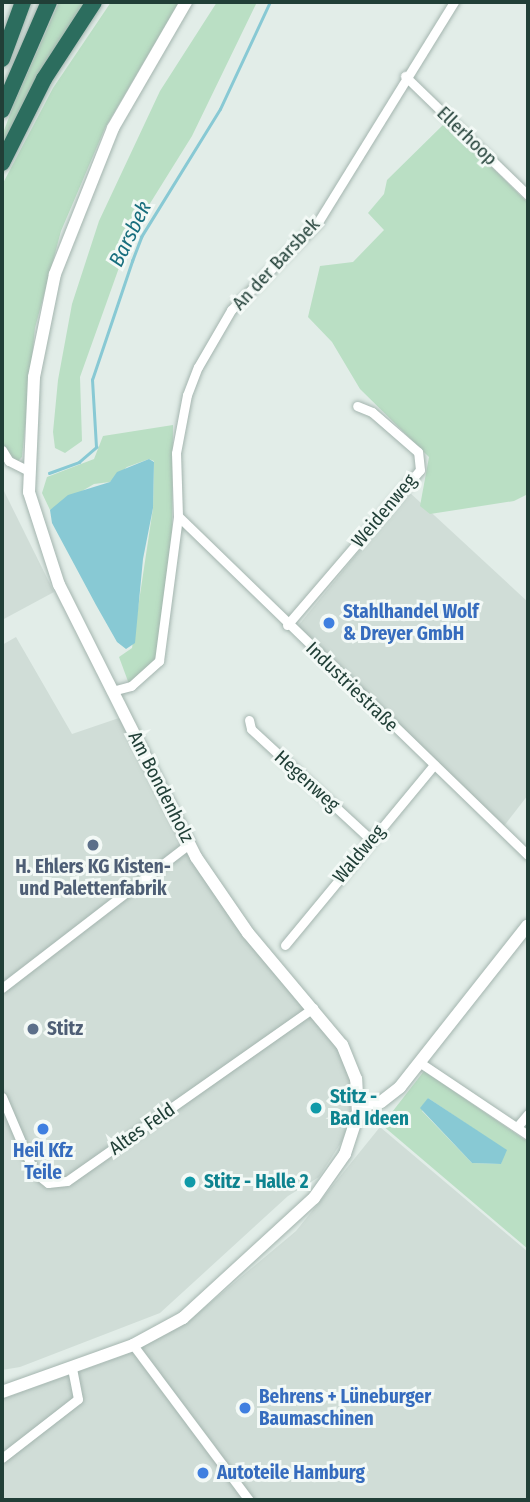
<!DOCTYPE html>
<html>
<head>
<meta charset="utf-8">
<style>
	body { margin:0 }
	#map { position:relative; width:530px; height:1502px; overflow:hidden; background:#e2ede8; font-family:"Fira Sans Condensed",sans-serif }
	div>[style] { position:absolute }
	.built>* { inset:0; background:#d0ddd7 }
	.green>* { inset:0; background:#badfc4 }
	.water>* { inset:0; background:#88c9d4 }
	.stream>* { height:2.5px; margin:-1.25px; padding:0 1.25px; transform-origin:1.25px; border-radius:1.25px; background:#88c9d4 }
	.roads { filter:drop-shadow(0 0 2px #a4b5af) drop-shadow(0 0 2px #a4b5af) }
	.street>* { height:9px; margin:-4.5px; padding:0 4.5px; transform-origin:4.5px; border-radius:4.5px; background:#fff }
	.secondary>* { height:12px; margin:-6px; padding:0 6px; transform-origin:6px; border-radius:6px; background:#fff }
	.highway>* { height:16px; margin:-8px; padding:0 8px; transform-origin:8px; border-radius:8px; background:#2c6d5e }
	.dots>* { width:19px; height:19px; translate:-50% -50%; box-sizing:border-box; border:4px solid #f3f9f6; border-radius:50% }
	span { translate:-50% -50%; white-space:nowrap; text-align:center; line-height:1.15; -webkit-text-stroke:6px #f3f9f6; paint-order:stroke }
	.street-label { font-size:19px; color:#213f37 }
	.shop-label { font-size:19px; color:#366cbe; font-weight:700 }
	.left { translate:0 -50%; text-align:left }
	.service-label { font-size:19px; color:#4e5e75; font-weight:700 }
	.culture-label { font-size:19px; color:#0d838f; font-weight:700 }
	.water-label { font-size:21px; color:#186e7e; font-style:italic }
	.frame { position:absolute; inset:0; border:4px solid #213f37; pointer-events:none }
</style>
</head>
<body>
<div id="map">
	<div class="built">
		<div style="clip-path:polygon(2px 487px,54px 592px,2px 620px)"></div>
		<div style="clip-path:polygon(408px 491px,528px 602px,528px 795px,504px 826px,298px 626px)"></div>
		<div style="clip-path:polygon(16px 637px,72px 734px,119px 718px,193px 860px,338px 1046px,350px 1075px,351px 1096px,350px 1121px,342px 1141px,319px 1177px,288px 1196px,160px 1313px,20px 1367px,2px 1370px,2px 645px)"></div>
		<div style="clip-path:polygon(380px 1127px,528px 1252px,528px 1500px,2px 1500px,2px 1399px,122px 1356px,186px 1323px,296px 1231px)"></div>
	</div>
	<div class="green">
		<div style="clip-path:polygon(59px 2px,89px 2px,2px 149px,2px 136px,15px 101px)"></div>
		<div style="clip-path:polygon(111px 2px,179px 2px,105px 128px,61px 231px,35px 328px,22px 457px,17px 462px,6px 452px,2px 440px,2px 185px,53px 88px)"></div>
		<div style="clip-path:polygon(217px 2px,257px 2px,192px 136px,131px 234px,80px 377px,82px 441px,65px 453px,55px 448px,53px 432px,58px 380px,72px 304px,99px 221px,160px 91px)"></div>
		<div style="clip-path:polygon(446px 122px,528px 203px,528px 494px,514px 501px,430px 514px,420px 506px,429px 457px,360px 389px,332px 342px,308px 317px,320px 266px,353px 262px,384px 230px,368px 213px,384px 194px,387px 180px)"></div>
		<div style="clip-path:polygon(173px 425px,172px 530px,156px 661px,129px 684px,119px 657px,132px 648px,153px 508px,154px 461px,149px 459px,127px 467px,110px 482px,94px 484px,50px 510px,42px 493px,47px 477px,94px 459px,103px 436px)"></div>
		<div style="clip-path:polygon(evenodd,424px 1071px,528px 1142px,528px 1249px,382px 1125px,424px 1071px,428px 1098px,504px 1149px,501px 1164px,472px 1163px,422px 1111px,428px 1098px)"></div>
	</div>
	<div class="water">
		<div style="clip-path:polygon(149px 459px,154px 462px,153px 508px,143px 559px,135px 643px,126px 649px,117px 642px,96px 605px,52px 523px,50px 510px,68px 495px,110px 482px,117px 472px)"></div>
		<div style="clip-path:polygon(428px 1098px,507px 1150px,501px 1164px,472px 1163px,420px 1108px)"></div>
	</div>
	<div class="stream">
		<div style="left:49px;top:473px;width:32px;rotate:-20deg"></div>
		<div style="left:79px;top:462px;width:23px;rotate:-41deg"></div>
		<div style="left:96px;top:447px;width:67px;rotate:-93.4deg"></div>
		<div style="left:92px;top:380px;width:126px;rotate:-71.4deg"></div>
		<div style="left:132px;top:261px;width:26px;rotate:-69deg"></div>
		<div style="left:141px;top:237px;width:150px;rotate:-58.3deg"></div>
		<div style="left:220px;top:109px;width:118px;rotate:-65deg"></div>
	</div>
	<div class="roads">
		<div class="street">
			<div style="left:405px;top:76px;width:171px;rotate:44.1deg"></div>
			<div style="left:2px;top:450px;width:13px;rotate:58deg"></div>
			<div style="left:9px;top:461px;width:20px;rotate:27deg"></div>
			<div style="left:178px;top:516px;width:487px;rotate:44.1deg"></div>
			<div style="left:287px;top:625px;width:204px;rotate:-49.4deg"></div>
			<div style="left:420px;top:470px;width:18px;rotate:-96deg"></div>
			<div style="left:418px;top:452px;width:61px;rotate:-139deg"></div>
			<div style="left:372px;top:412px;width:16px;rotate:-158deg"></div>
			<div style="left:112px;top:691px;width:20px;rotate:-15deg"></div>
			<div style="left:131px;top:686px;width:38px;rotate:-42deg"></div>
			<div style="left:159px;top:661px;width:146px;rotate:-82.5deg"></div>
			<div style="left:178px;top:516px;width:63px;rotate:-91.8deg"></div>
			<div style="left:176px;top:453px;width:59px;rotate:-79.3deg"></div>
			<div style="left:187px;top:395px;width:30px;rotate:-69deg"></div>
			<div style="left:198px;top:367px;width:66px;rotate:-59.9deg"></div>
			<div style="left:231px;top:310px;width:124px;rotate:-45.3deg"></div>
			<div style="left:318px;top:222px;width:259px;rotate:-58.3deg"></div>
			<div style="left:249px;top:720px;width:9px;rotate:77deg"></div>
			<div style="left:251px;top:729px;width:162px;rotate:42.7deg"></div>
			<div style="left:285px;top:945px;width:234px;rotate:-50.4deg"></div>
			<div style="left:2px;top:988px;width:237px;rotate:-37.6deg"></div>
			<div style="left:419px;top:1062px;width:131px;rotate:33.8deg"></div>
			<div style="left:2px;top:1097px;width:82px;rotate:66.9deg"></div>
			<div style="left:34px;top:1172px;width:18px;rotate:38deg"></div>
			<div style="left:48px;top:1183px;width:19px;rotate:-6deg"></div>
			<div style="left:67px;top:1181px;width:301px;rotate:-35.1deg"></div>
			<div style="left:517px;top:1127px;width:17px;rotate:-50deg"></div>
			<div style="left:133px;top:1345px;width:194px;rotate:53.2deg"></div>
			<div style="left:2px;top:1458px;width:96px;rotate:-37.8deg"></div>
			<div style="left:78px;top:1399px;width:33px;rotate:-101deg"></div>
		</div>
		<div class="secondary">
			<div style="left:359px;top:1105px;width:22px;rotate:-8deg"></div>
			<div style="left:381px;top:1102px;width:24px;rotate:-38deg"></div>
			<div style="left:400px;top:1087px;width:206px;rotate:-51.7deg"></div>
			<div style="left:2px;top:1392px;width:139px;rotate:-19.7deg"></div>
			<div style="left:133px;top:1345px;width:57px;rotate:-28.4deg"></div>
			<div style="left:183px;top:1318px;width:178px;rotate:-42.5deg"></div>
			<div style="left:314px;top:1198px;width:54px;rotate:-54.8deg"></div>
			<div style="left:345px;top:1154px;width:42px;rotate:-72deg"></div>
			<div style="left:358px;top:1114px;width:35px;rotate:-93deg"></div>
			<div style="left:356px;top:1079px;width:37px;rotate:-112deg"></div>
			<div style="left:342px;top:1045px;width:146px;rotate:-130deg"></div>
			<div style="left:248px;top:933px;width:92px;rotate:-124.4deg"></div>
			<div style="left:196px;top:857px;width:305px;rotate:-116.7deg"></div>
			<div style="left:59px;top:585px;width:98px;rotate:-107.9deg"></div>
			<div style="left:29px;top:492px;width:115px;rotate:-87.5deg"></div>
			<div style="left:34px;top:377px;width:105px;rotate:-78.5deg"></div>
			<div style="left:55px;top:274px;width:157px;rotate:-68.3deg"></div>
			<div style="left:113px;top:128px;width:146px;rotate:-59.9deg"></div>
		</div>
		<div class="highway">
			<div style="left:2px;top:59px;width:61px;rotate:-69.8deg"></div>
			<div style="left:2px;top:110px;width:118px;rotate:-66.5deg"></div>
			<div style="left:2px;top:163px;width:94px;rotate:-63.4deg"></div>
			<div style="left:44px;top:79px;width:92px;rotate:-57deg"></div>
		</div>
	</div>
	<div class="dots">
		<div style="left:329px;top:623px;background:#3f7fe0"></div>
		<div style="left:93px;top:845px;background:#5c6f8a"></div>
		<div style="left:33px;top:1029px;background:#5c6f8a"></div>
		<div style="left:316px;top:1108px;background:#0f9aa8"></div>
		<div style="left:43px;top:1129px;background:#3f7fe0"></div>
		<div style="left:190px;top:1182px;background:#0f9aa8"></div>
		<div style="left:245px;top:1408px;background:#3f7fe0"></div>
		<div style="left:203px;top:1473px;background:#3f7fe0"></div>
	</div>
	<div class="street-label">
		<span style="left:467px;top:136px;rotate:44deg">Ellerhoop</span>
		<span style="left:276px;top:264px;rotate:-47deg">An der Barsbek</span>
		<span style="left:384px;top:511px;rotate:-50deg">Weidenweg</span>
		<span style="left:352px;top:687px;rotate:44deg">Industriestraße</span>
		<span style="left:307px;top:781px;rotate:42deg">Hegenweg</span>
		<span style="left:161px;top:787px;rotate:63deg">Am Bondenholz</span>
		<span style="left:359px;top:854px;rotate:-50deg">Waldweg</span>
		<span style="left:142px;top:1129px;rotate:-35deg">Altes Feld</span>
	</div>
	<div class="shop-label">
		<span class="left" style="left:343px;top:623px">Stahlhandel Wolf<br>&amp; Dreyer GmbH</span>
		<span style="left:43px;top:1162px">Heil Kfz<br>Teile</span>
		<span class="left" style="left:259px;top:1408px">Behrens + Lüneburger<br>Baumaschinen</span>
		<span class="left" style="left:217px;top:1473px">Autoteile Hamburg</span>
	</div>
	<div class="service-label">
		<span style="left:93px;top:878px">H. Ehlers KG Kisten-<br>und Palettenfabrik</span>
		<span class="left" style="left:47px;top:1029px">Stitz</span>
	</div>
	<div class="culture-label">
		<span class="left" style="left:330px;top:1108px">Stitz -<br>Bad Ideen</span>
		<span class="left" style="left:204px;top:1182px">Stitz - Halle 2</span>
	</div>
	<div class="water-label">
		<span style="left:130px;top:234px;rotate:-64deg">Barsbek</span>
	</div>
	<div class="frame"></div>
</div>
</body>
</html>
